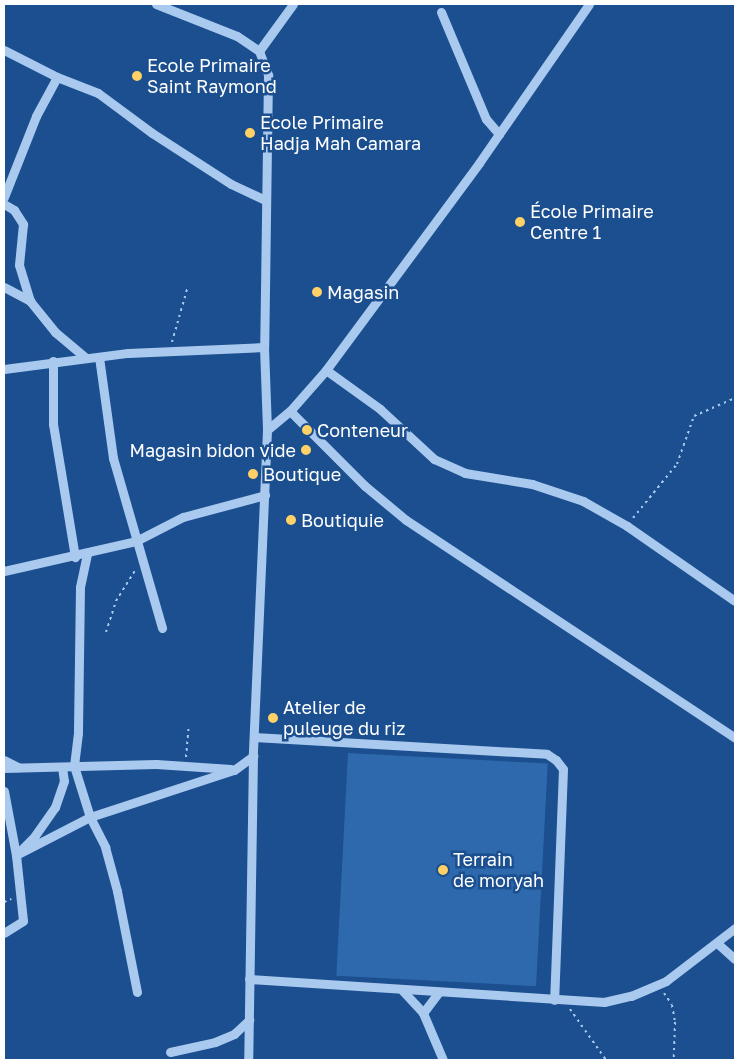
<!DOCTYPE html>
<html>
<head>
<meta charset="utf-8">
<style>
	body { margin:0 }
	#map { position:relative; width:739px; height:1064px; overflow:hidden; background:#1b4f8f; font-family:"Golos Text",sans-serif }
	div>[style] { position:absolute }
	.green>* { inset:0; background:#2e69ad; transform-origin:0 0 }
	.path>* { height:2px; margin-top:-1px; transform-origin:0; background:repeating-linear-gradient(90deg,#a9c9ee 0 2.5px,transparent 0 6.5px) }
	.minor>* { height:9px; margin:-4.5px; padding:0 4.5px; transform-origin:4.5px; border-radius:4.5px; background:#a9c9ee }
	.dots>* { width:14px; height:14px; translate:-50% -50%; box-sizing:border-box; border:2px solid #1b4f8f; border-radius:50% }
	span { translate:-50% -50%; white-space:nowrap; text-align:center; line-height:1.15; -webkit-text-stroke:5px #1b4f8f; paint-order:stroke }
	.poi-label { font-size:18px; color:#fff }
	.left { translate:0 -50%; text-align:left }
	.right { translate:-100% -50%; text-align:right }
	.frame { position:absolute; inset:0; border:5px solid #fff; pointer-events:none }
</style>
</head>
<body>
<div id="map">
	<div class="green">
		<div style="left:348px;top:753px;width:200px;height:223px;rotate:3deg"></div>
	</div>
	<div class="path">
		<div style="left:172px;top:342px;width:58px;rotate:-74.1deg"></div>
		<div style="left:633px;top:518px;width:70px;rotate:-50.8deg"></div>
		<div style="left:677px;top:464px;width:51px;rotate:-70.5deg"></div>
		<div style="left:694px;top:416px;width:45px;rotate:-23.7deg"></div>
		<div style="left:106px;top:632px;width:33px;rotate:-72deg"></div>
		<div style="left:116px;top:601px;width:38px;rotate:-58deg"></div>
		<div style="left:186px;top:757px;width:32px;rotate:-85deg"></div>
		<div style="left:4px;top:902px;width:8px;rotate:-23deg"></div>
		<div style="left:664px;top:993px;width:14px;rotate:56deg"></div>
		<div style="left:672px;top:1005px;width:17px;rotate:80deg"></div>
		<div style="left:675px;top:1022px;width:38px;rotate:92deg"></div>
		<div style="left:570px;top:1009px;width:62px;rotate:54.8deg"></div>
	</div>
	<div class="minor">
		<div style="left:156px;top:4px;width:87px;rotate:21.6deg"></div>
		<div style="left:237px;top:36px;width:27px;rotate:34deg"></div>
		<div style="left:259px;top:51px;width:26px;rotate:69deg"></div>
		<div style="left:268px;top:75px;width:272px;rotate:90.8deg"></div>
		<div style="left:264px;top:347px;width:83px;rotate:87.9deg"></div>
		<div style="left:267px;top:430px;width:326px;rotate:92.5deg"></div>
		<div style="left:253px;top:756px;width:304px;rotate:90.9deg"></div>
		<div style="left:441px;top:12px;width:116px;rotate:67.2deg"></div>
		<div style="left:486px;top:119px;width:20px;rotate:49deg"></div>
		<div style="left:4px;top:50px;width:59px;rotate:27deg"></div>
		<div style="left:57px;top:77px;width:44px;rotate:21.3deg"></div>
		<div style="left:98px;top:93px;width:67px;rotate:36.5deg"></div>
		<div style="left:152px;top:133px;width:94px;rotate:32.8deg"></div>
		<div style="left:231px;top:184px;width:38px;rotate:25deg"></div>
		<div style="left:259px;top:51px;width:58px;rotate:-54.1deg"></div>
		<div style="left:4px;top:197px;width:87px;rotate:-68.4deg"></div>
		<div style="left:36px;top:116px;width:44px;rotate:-61.7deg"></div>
		<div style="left:4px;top:204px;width:12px;rotate:31deg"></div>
		<div style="left:14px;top:210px;width:17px;rotate:57deg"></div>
		<div style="left:23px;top:224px;width:41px;rotate:95.6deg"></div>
		<div style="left:19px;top:265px;width:38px;rotate:73deg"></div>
		<div style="left:30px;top:301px;width:40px;rotate:51deg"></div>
		<div style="left:55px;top:332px;width:40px;rotate:40deg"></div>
		<div style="left:4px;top:287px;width:30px;rotate:28deg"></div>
		<div style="left:99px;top:357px;width:102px;rotate:82.1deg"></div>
		<div style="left:113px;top:458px;width:177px;rotate:73.9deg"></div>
		<div style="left:53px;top:361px;width:63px;rotate:90deg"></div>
		<div style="left:53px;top:424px;width:135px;rotate:80.6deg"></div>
		<div style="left:4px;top:369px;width:125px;rotate:-7.4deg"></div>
		<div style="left:128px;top:353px;width:136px;rotate:-2.5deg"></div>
		<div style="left:326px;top:370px;width:67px;rotate:35.8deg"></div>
		<div style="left:380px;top:409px;width:74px;rotate:42.8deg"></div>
		<div style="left:434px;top:459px;width:34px;rotate:24deg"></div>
		<div style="left:465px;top:473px;width:68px;rotate:9.3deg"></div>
		<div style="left:532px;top:484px;width:54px;rotate:18.4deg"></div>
		<div style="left:583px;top:501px;width:51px;rotate:29.6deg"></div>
		<div style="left:627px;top:526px;width:131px;rotate:34.8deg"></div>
		<div style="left:290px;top:411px;width:106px;rotate:45deg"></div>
		<div style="left:365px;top:486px;width:53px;rotate:39.7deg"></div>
		<div style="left:406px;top:520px;width:395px;rotate:33.5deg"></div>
		<div style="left:267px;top:430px;width:30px;rotate:-40deg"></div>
		<div style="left:290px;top:411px;width:55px;rotate:-48.7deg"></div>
		<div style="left:326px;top:370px;width:257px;rotate:-53.5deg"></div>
		<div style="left:479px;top:163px;width:193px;rotate:-55.3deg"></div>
		<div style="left:87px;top:554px;width:34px;rotate:102deg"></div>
		<div style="left:80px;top:587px;width:146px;rotate:90.8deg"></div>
		<div style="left:78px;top:733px;width:33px;rotate:97deg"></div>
		<div style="left:74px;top:766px;width:53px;rotate:72.6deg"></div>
		<div style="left:90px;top:817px;width:34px;rotate:63deg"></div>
		<div style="left:105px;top:847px;width:46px;rotate:74.7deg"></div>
		<div style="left:117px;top:891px;width:103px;rotate:78.8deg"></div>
		<div style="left:4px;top:571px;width:135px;rotate:-12.8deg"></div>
		<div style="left:136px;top:541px;width:53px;rotate:-27.1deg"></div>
		<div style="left:183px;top:517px;width:85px;rotate:-15deg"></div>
		<div style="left:254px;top:737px;width:293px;rotate:3.3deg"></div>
		<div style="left:547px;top:754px;width:11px;rotate:34deg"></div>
		<div style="left:556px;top:760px;width:11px;rotate:52deg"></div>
		<div style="left:563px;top:769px;width:231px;rotate:92.2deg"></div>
		<div style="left:4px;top:760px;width:16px;rotate:27deg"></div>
		<div style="left:62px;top:767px;width:14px;rotate:82deg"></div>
		<div style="left:64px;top:781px;width:28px;rotate:109deg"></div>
		<div style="left:55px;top:807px;width:35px;rotate:125deg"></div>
		<div style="left:35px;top:836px;width:27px;rotate:135deg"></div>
		<div style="left:16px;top:855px;width:83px;rotate:-27.2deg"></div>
		<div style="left:90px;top:817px;width:151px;rotate:-18.1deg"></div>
		<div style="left:234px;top:770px;width:24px;rotate:-36deg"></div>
		<div style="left:4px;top:768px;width:152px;rotate:-1.5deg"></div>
		<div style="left:156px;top:764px;width:75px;rotate:3.8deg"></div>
		<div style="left:4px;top:791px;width:65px;rotate:79.4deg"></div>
		<div style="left:16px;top:855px;width:66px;rotate:83.9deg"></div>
		<div style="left:23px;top:921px;width:22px;rotate:148deg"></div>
		<div style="left:717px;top:943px;width:24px;rotate:42deg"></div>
		<div style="left:249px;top:979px;width:356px;rotate:3.7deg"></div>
		<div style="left:604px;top:1002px;width:28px;rotate:-13deg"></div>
		<div style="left:631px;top:996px;width:38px;rotate:-23deg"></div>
		<div style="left:666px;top:981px;width:87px;rotate:-37.5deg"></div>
		<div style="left:401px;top:989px;width:33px;rotate:47deg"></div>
		<div style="left:423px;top:1013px;width:51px;rotate:66.9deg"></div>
		<div style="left:423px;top:1013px;width:26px;rotate:-53deg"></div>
		<div style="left:170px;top:1052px;width:46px;rotate:-12.5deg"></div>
		<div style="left:215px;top:1042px;width:21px;rotate:-23deg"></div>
		<div style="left:234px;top:1034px;width:21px;rotate:-43deg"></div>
	</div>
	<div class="dots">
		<div style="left:137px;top:76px;background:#ffd166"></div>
		<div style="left:250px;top:133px;background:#ffd166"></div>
		<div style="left:520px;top:222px;background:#ffd166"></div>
		<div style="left:317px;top:292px;background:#ffd166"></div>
		<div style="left:307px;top:430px;background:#ffd166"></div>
		<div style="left:306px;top:450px;background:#ffd166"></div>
		<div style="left:253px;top:474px;background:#ffd166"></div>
		<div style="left:291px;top:520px;background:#ffd166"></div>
		<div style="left:273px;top:718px;background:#ffd166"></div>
		<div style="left:443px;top:870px;background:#ffd166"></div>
	</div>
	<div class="poi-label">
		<span class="left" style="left:147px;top:76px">Ecole Primaire<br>Saint Raymond</span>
		<span class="left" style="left:260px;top:133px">Ecole Primaire<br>Hadja Mah Camara</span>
		<span class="left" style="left:530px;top:222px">École Primaire<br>Centre 1</span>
		<span class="left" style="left:327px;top:292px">Magasin</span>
		<span class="left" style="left:317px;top:430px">Conteneur</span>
		<span class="right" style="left:296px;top:450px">Magasin bidon vide</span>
		<span class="left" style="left:263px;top:474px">Boutique</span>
		<span class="left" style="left:301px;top:520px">Boutiquie</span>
		<span class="left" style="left:283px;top:718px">Atelier de<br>puleuge du riz</span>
		<span class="left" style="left:453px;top:870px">Terrain<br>de moryah</span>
	</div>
	<div class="frame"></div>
</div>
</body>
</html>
